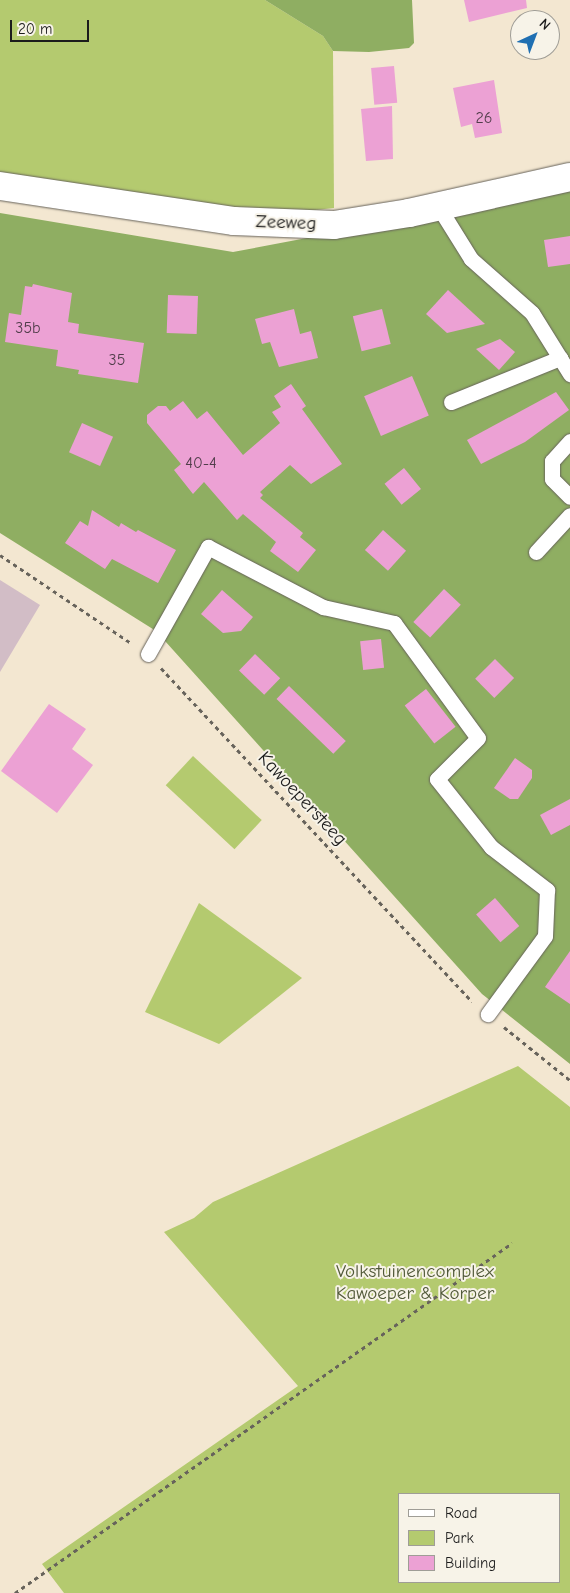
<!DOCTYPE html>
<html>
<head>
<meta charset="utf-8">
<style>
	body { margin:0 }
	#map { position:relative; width:570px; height:1593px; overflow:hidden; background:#f3e7d1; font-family:"Comic Neue",sans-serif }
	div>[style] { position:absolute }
	.industrial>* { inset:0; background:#d2bdc6 }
	.green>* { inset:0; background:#b4ca6f; transform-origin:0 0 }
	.forest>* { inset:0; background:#8fae62 }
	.building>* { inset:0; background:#eca1d4; transform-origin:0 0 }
	.path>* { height:3px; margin-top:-1.5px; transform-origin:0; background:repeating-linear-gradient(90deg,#67635b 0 4px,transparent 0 8px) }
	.roads { filter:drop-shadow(0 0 1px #67635b) drop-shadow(0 0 1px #67635b) }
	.lane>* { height:15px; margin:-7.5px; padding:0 7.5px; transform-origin:7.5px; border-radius:7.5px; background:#fff }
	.street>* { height:28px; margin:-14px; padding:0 14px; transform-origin:14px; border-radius:14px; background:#fff }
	span { translate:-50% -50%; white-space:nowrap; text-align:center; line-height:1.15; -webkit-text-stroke:4px #f7f3e8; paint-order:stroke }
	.number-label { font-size:16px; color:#503d4a }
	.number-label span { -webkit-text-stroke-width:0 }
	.street-label { font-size:19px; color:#1c1c1c }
	.park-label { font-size:19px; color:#515939 }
	.legend { position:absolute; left:398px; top:1493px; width:162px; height:90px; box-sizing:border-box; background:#f7f3e8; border:1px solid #9f9d96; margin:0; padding:6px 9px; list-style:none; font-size:15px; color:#1c1c1c }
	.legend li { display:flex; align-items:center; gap:10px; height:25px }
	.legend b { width:25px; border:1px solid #9f9d96 }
	.north { position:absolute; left:510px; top:10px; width:50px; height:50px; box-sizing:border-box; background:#f7f3e8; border:1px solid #9f9d96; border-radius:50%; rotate:43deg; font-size:14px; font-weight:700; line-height:20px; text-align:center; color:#1c1c1c }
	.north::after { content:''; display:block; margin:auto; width:18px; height:22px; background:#1f6fb2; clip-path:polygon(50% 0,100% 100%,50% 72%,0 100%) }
	.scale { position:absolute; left:10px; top:20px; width:79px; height:22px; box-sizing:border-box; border:2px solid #1c1c1c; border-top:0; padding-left:6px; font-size:15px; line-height:18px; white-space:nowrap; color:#1c1c1c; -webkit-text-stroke:4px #f7f3e8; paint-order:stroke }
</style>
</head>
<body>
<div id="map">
	<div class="industrial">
		<div style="clip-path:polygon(0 580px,40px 605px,0 672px)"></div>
	</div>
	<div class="green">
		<div style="clip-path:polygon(0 0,265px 0,323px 36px,333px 51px,334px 208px,286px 213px,181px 203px,0 173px)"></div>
		<div style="left:193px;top:756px;width:94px;height:40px;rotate:43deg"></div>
		<div style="clip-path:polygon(199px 903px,302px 978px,219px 1044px,145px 1012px)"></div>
		<div style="clip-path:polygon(evenodd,518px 1066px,570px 1107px,570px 1593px,64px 1593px,42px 1564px,298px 1386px,164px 1232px,194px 1218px,213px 1202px,518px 1066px,399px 1494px,559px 1494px,559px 1582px,399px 1582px,399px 1494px)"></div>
	</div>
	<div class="forest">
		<div style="clip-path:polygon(265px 0,412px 0,414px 43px,409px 48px,369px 52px,333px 51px,323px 36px)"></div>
		<div style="clip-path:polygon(570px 188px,570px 1064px,482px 994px,156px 631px,0 533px,0 213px,233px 252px)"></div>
	</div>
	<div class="building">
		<div style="clip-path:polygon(464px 0,526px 0,527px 8px,469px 22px)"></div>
		<div style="left:394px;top:66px;width:37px;height:23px;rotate:85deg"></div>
		<div style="clip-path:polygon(494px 80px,502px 133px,475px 138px,472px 124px,461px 127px,453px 88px)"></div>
		<div style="clip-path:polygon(392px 106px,393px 159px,366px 161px,361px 109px)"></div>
		<div style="clip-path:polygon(570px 236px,570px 264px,548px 267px,544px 240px)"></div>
		<div style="clip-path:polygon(33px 284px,72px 293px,68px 322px,79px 324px,78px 333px,144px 343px,138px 383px,78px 374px,79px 370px,56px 366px,58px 350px,5px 342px,9px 313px,21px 315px,25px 286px,32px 287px)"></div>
		<div style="clip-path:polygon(448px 290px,485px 324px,447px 333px,426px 314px)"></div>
		<div style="left:168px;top:295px;width:30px;height:38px;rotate:2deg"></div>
		<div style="clip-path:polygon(294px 309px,300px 334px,311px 331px,318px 358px,279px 367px,270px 342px,262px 344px,255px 319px)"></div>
		<div style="left:382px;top:309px;width:36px;height:30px;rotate:76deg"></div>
		<div style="clip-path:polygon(500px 339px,515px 352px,499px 370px,476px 349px)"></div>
		<div style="left:412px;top:376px;width:43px;height:52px;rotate:67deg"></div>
		<div style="clip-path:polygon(291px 384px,306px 406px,302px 409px,342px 464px,311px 484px,290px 465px,260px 492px,263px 495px,260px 498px,303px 533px,300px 537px,316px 550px,298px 572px,270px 551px,276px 542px,243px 514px,237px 520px,204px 482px,193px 494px,174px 470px,181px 464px,147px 423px,147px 415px,158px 406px,166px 406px,170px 411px,183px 401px,197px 419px,207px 411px,243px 455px,280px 423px,272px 412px,281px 407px,274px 396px)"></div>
		<div style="clip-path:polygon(556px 392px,569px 410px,525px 442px,481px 464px,467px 440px)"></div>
		<div style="left:82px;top:423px;width:34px;height:32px;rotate:24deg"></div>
		<div style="left:404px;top:468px;width:27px;height:25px;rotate:51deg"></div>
		<div style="clip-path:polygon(92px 510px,119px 527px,121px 523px,136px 532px,138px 530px,176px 550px,158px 583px,112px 559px,105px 569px,65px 543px,80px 521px,88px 526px)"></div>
		<div style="left:383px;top:530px;width:31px;height:27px;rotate:42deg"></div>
		<div style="left:444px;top:589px;width:23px;height:45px;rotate:43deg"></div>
		<div style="clip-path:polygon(222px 590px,253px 617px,241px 631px,223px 633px,201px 614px)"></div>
		<div style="left:381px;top:639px;width:29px;height:21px;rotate:84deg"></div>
		<div style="left:255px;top:654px;width:35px;height:23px;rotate:44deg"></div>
		<div style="left:495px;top:659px;width:27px;height:28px;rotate:45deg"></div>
		<div style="left:289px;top:686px;width:79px;height:18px;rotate:44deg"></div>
		<div style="left:426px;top:689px;width:48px;height:27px;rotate:52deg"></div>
		<div style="clip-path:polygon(49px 704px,86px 729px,72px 749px,93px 765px,57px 813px,1px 771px)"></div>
		<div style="clip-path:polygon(515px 758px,532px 770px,532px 778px,518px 799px,510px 799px,494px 788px)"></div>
		<div style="clip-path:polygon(570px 799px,570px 825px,551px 835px,540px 815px)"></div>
		<div style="left:495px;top:898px;width:37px;height:25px;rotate:49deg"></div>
		<div style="clip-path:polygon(570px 951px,570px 1004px,545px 987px)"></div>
	</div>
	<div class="path">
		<div style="left:0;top:555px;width:158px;rotate:33.9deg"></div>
		<div style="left:161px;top:668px;width:456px;rotate:47deg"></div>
		<div style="left:504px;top:1027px;width:85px;rotate:38.8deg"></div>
		<div style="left:15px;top:1593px;width:608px;rotate:-35.15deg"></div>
	</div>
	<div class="roads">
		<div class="lane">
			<div style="left:438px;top:206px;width:62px;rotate:58.1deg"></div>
			<div style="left:471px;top:259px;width:81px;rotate:41.5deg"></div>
			<div style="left:532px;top:313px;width:72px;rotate:58.1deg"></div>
			<div style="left:451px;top:402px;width:118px;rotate:-22deg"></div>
			<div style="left:570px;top:441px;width:27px;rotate:132deg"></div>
			<div style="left:552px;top:461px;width:18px;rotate:90deg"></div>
			<div style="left:552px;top:479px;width:25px;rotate:45deg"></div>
			<div style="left:536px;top:552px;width:50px;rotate:-47.4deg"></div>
			<div style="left:148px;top:654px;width:123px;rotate:-60.7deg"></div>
			<div style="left:208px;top:547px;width:130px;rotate:27.6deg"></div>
			<div style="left:323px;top:607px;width:73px;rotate:12.7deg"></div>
			<div style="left:394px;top:623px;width:142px;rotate:53.9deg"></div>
			<div style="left:478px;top:738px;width:58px;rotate:135deg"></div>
			<div style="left:437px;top:779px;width:87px;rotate:51.5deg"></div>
			<div style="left:491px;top:847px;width:71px;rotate:37.5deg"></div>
			<div style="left:547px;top:890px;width:46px;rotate:92.5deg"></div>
			<div style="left:545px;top:936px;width:97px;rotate:126.2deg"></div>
		</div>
		<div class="street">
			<div style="left:0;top:186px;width:237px;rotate:8.5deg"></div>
			<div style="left:234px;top:221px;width:100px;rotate:2.3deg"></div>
			<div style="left:334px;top:225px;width:76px;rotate:-9.1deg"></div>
			<div style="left:409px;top:213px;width:165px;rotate:-12.6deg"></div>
		</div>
	</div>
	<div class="number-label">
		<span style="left:484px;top:118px">26</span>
		<span style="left:28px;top:328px">35b</span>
		<span style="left:117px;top:360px">35</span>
		<span style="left:201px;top:463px">40-4</span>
	</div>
	<div class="street-label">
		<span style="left:286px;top:223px;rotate:2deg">Zeeweg</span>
		<span style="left:302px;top:799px;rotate:47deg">Kawoepersteeg</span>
	</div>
	<div class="park-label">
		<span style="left:415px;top:1283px">Volkstuinencomplex<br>Kawoeper &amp; Korper</span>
	</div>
	<ul class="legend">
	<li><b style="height:6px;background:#fff"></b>Road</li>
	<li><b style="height:14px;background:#b4ca6f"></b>Park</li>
	<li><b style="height:14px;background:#eca1d4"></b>Building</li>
	</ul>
	<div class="north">N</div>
	<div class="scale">20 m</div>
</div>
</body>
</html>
